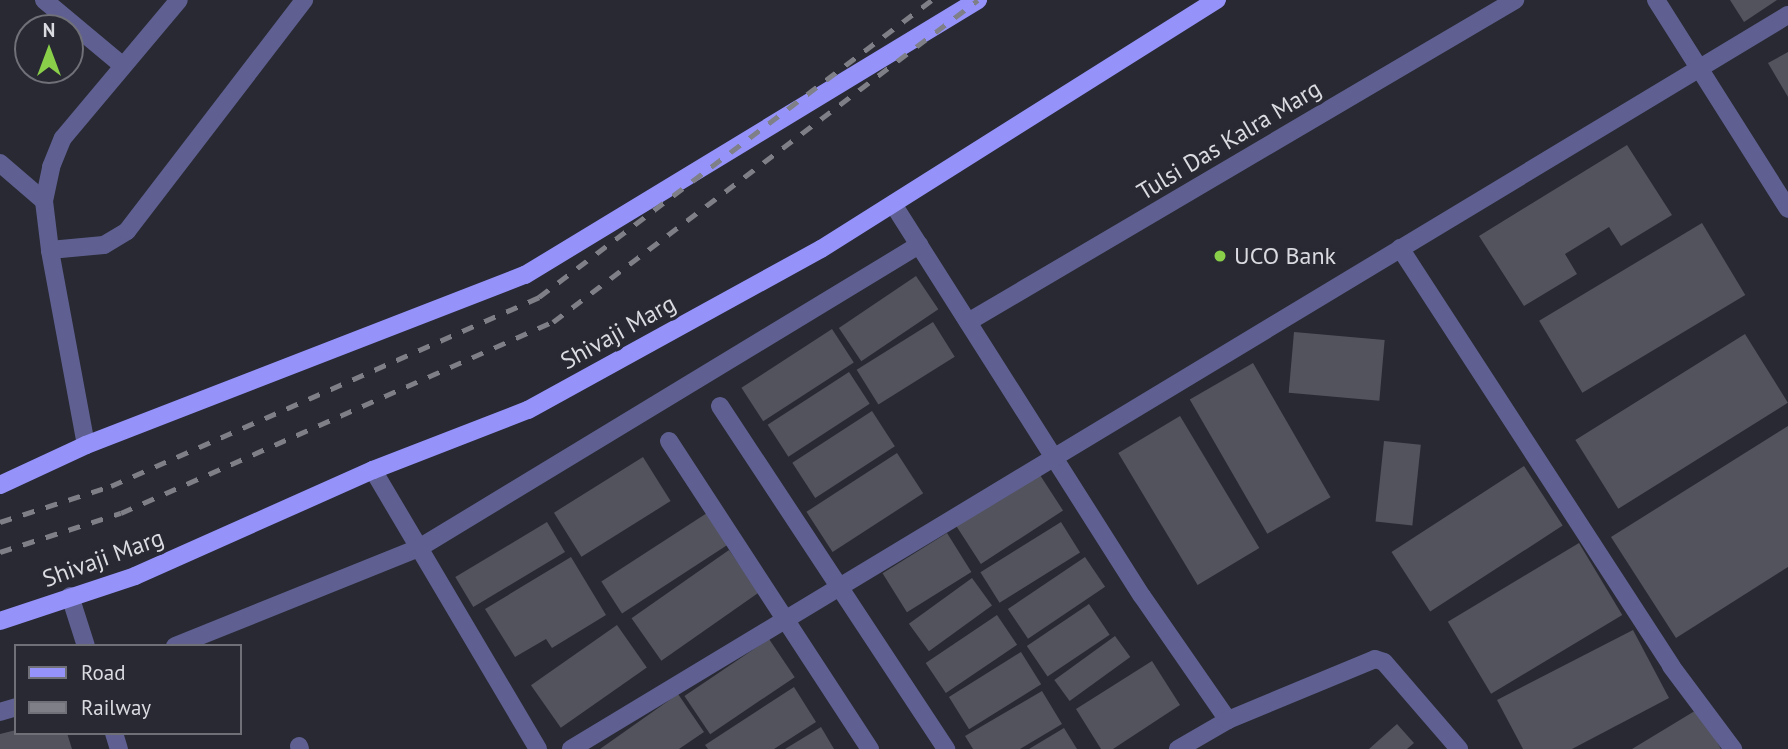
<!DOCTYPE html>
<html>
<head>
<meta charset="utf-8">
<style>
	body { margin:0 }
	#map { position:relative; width:1788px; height:749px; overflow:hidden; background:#282932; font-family:"PT Sans",sans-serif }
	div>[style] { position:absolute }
	.building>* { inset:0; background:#53535e; transform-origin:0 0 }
	.minor>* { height:18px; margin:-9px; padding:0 9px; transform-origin:9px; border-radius:9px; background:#5f6091 }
	.major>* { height:18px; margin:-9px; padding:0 9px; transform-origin:9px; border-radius:9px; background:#9593fa }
	.rail>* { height:5px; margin-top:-2.5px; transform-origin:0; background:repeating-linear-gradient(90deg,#7f7f87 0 12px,transparent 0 24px) }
	.dots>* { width:19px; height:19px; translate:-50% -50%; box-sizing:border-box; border:4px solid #282932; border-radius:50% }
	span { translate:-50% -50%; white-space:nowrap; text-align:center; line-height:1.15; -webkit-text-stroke:7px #282932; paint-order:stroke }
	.street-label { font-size:24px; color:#dadae1 }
	.poi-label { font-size:24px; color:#dadae1 }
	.left { translate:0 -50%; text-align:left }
	.legend { position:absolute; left:14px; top:644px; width:228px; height:91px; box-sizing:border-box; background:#282932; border:2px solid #6f7078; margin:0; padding:9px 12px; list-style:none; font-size:21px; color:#dadae1 }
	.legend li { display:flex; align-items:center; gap:14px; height:35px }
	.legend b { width:35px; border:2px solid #6f7078 }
	.north { position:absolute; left:14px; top:14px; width:70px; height:70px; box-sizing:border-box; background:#282932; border:2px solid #6f7078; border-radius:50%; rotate:0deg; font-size:19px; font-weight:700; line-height:28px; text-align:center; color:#dadae1 }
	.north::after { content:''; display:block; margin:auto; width:24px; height:32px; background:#89cf49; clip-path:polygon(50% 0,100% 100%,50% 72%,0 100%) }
</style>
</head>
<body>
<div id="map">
	<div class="building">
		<div style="clip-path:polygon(1730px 0,1777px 0,1744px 22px)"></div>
		<div style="clip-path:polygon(1788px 52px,1788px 97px,1768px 63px)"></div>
		<div style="clip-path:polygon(1627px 145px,1672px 215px,1621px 246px,1609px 227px,1565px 254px,1577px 274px,1524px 306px,1479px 236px)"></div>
		<div style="left:1702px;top:223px;width:84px;height:190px;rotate:59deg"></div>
		<div style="left:916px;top:276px;width:40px;height:93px;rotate:56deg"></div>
		<div style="left:933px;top:322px;width:41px;height:90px;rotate:58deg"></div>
		<div style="left:832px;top:329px;width:40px;height:108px;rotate:57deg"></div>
		<div style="left:1294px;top:332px;width:91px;height:61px;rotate:5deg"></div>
		<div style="left:1745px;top:334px;width:81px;height:200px;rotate:58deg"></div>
		<div style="left:1253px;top:363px;width:155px;height:73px;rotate:60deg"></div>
		<div style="left:849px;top:372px;width:38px;height:97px;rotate:57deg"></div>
		<div style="left:872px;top:411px;width:42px;height:95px;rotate:57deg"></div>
		<div style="left:1180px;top:416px;width:154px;height:72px;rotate:59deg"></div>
		<div style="clip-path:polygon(1788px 426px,1788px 567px,1676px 638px,1611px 537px)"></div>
		<div style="left:1384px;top:441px;width:37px;height:81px;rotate:6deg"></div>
		<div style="left:897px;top:453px;width:48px;height:108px;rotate:57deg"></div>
		<div style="left:643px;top:457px;width:52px;height:105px;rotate:58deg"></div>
		<div style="left:1524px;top:466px;width:71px;height:158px;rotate:57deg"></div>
		<div style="left:1038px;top:472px;width:46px;height:98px;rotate:57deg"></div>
		<div style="left:707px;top:513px;width:38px;height:126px;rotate:57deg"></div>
		<div style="left:547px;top:522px;width:35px;height:107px;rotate:59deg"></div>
		<div style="left:1061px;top:522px;width:36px;height:95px;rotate:58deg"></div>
		<div style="left:947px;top:533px;width:46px;height:76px;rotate:58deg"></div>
		<div style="left:1579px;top:543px;width:84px;height:153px;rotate:59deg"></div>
		<div style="left:729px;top:550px;width:52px;height:119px;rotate:55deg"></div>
		<div style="clip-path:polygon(571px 557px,606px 615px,552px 648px,546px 639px,515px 657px,485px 609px)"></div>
		<div style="left:1085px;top:557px;width:36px;height:93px;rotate:56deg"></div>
		<div style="left:972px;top:578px;width:34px;height:78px;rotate:54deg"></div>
		<div style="left:1089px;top:604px;width:37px;height:75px;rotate:56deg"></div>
		<div style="left:997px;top:615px;width:36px;height:86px;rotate:56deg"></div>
		<div style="left:617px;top:625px;width:52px;height:105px;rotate:55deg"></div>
		<div style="clip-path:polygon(1633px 630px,1669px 698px,1572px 749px,1523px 749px,1497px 700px)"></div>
		<div style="left:1115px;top:636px;width:26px;height:75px;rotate:54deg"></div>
		<div style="left:769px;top:639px;width:46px;height:102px;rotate:56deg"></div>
		<div style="left:1021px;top:652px;width:38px;height:85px;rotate:58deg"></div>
		<div style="clip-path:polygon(1152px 661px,1180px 705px,1113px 749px,1101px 749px,1076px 709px)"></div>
		<div style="clip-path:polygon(794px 687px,816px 722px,774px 749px,708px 749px,705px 745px)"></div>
		<div style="clip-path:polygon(1042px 691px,1062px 724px,1020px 749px,973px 749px,965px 736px)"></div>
		<div style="clip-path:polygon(678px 694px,704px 732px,679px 749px,600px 749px)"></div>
		<div style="clip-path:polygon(1698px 709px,1721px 749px,1632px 749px)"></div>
		<div style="clip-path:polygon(1397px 724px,1414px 743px,1407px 749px,1369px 749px)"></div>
		<div style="clip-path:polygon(821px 727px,834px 749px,785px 749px)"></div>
		<div style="clip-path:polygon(1064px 728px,1077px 749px,1029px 749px)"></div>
		<div style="clip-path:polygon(16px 730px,67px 733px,72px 749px,0 749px,0 734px)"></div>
	</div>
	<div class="minor">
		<div style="left:44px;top:0;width:102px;rotate:39.8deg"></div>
		<div style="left:1656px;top:0;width:247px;rotate:57.7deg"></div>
		<div style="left:0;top:163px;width:58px;rotate:40.8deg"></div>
		<div style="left:893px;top:204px;width:464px;rotate:57.6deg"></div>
		<div style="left:1142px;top:596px;width:151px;rotate:55.3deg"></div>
		<div style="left:1400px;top:248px;width:498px;rotate:57deg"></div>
		<div style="left:1671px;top:666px;width:104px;rotate:53.2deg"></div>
		<div style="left:50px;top:250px;width:54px;rotate:-5.3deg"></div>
		<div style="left:104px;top:245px;width:27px;rotate:-31deg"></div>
		<div style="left:127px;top:231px;width:291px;rotate:-52.5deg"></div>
		<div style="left:968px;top:322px;width:635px;rotate:-30.48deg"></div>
		<div style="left:720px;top:406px;width:411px;rotate:56.6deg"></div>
		<div style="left:669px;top:441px;width:368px;rotate:56.9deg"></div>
		<div style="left:86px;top:445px;width:198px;rotate:-100.5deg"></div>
		<div style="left:50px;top:250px;width:49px;rotate:-97deg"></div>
		<div style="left:44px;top:201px;width:35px;rotate:-78deg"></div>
		<div style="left:51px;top:167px;width:31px;rotate:-68deg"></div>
		<div style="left:63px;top:138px;width:180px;rotate:-50deg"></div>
		<div style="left:373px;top:470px;width:324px;rotate:59.4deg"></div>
		<div style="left:70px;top:596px;width:52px;rotate:72.3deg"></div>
		<div style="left:175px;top:646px;width:263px;rotate:-21.9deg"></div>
		<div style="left:419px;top:548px;width:585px;rotate:-31.22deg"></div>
		<div style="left:0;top:712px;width:17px;rotate:-17deg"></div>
		<div style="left:114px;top:733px;width:17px;rotate:73deg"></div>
		<div style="left:299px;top:746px;width:3px;rotate:72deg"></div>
		<div style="left:571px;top:749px;width:1421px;rotate:-31.1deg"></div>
		<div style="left:1178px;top:749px;width:58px;rotate:-30.1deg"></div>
		<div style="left:1228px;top:720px;width:159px;rotate:-22.5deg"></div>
		<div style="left:1375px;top:659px;width:9px;rotate:18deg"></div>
		<div style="left:1384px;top:662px;width:115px;rotate:49.2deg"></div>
	</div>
	<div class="major">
		<div style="left:0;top:485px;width:95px;rotate:-24.9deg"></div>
		<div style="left:86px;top:445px;width:471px;rotate:-21.2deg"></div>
		<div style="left:525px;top:275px;width:530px;rotate:-31.26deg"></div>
		<div style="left:0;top:621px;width:142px;rotate:-18.4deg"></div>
		<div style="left:135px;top:576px;width:261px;rotate:-24deg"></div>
		<div style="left:373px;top:470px;width:166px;rotate:-21.2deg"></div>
		<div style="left:528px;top:410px;width:334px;rotate:-28.8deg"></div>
		<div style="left:821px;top:249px;width:468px;rotate:-32.2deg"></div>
	</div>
	<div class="rail">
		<div style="left:0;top:522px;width:117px;rotate:-18deg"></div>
		<div style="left:111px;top:486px;width:468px;rotate:-23.8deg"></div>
		<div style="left:539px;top:297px;width:492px;rotate:-37.1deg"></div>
		<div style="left:0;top:552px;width:127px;rotate:-17.9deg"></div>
		<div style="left:121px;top:513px;width:472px;rotate:-23.9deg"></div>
		<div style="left:553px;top:322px;width:533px;rotate:-37.15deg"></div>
	</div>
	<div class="dots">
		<div style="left:1220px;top:256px;background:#89cf49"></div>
	</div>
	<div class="street-label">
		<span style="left:1229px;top:140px;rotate:-31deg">Tulsi Das Kalra Marg</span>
		<span style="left:618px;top:332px;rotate:-29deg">Shivaji Marg</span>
		<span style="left:103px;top:558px;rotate:-20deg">Shivaji Marg</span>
	</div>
	<div class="poi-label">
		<span class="left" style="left:1234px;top:256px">UCO Bank</span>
	</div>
	<ul class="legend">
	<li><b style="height:9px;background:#9593fa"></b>Road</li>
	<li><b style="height:9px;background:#7f7f87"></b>Railway</li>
	</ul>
	<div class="north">N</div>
</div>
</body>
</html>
